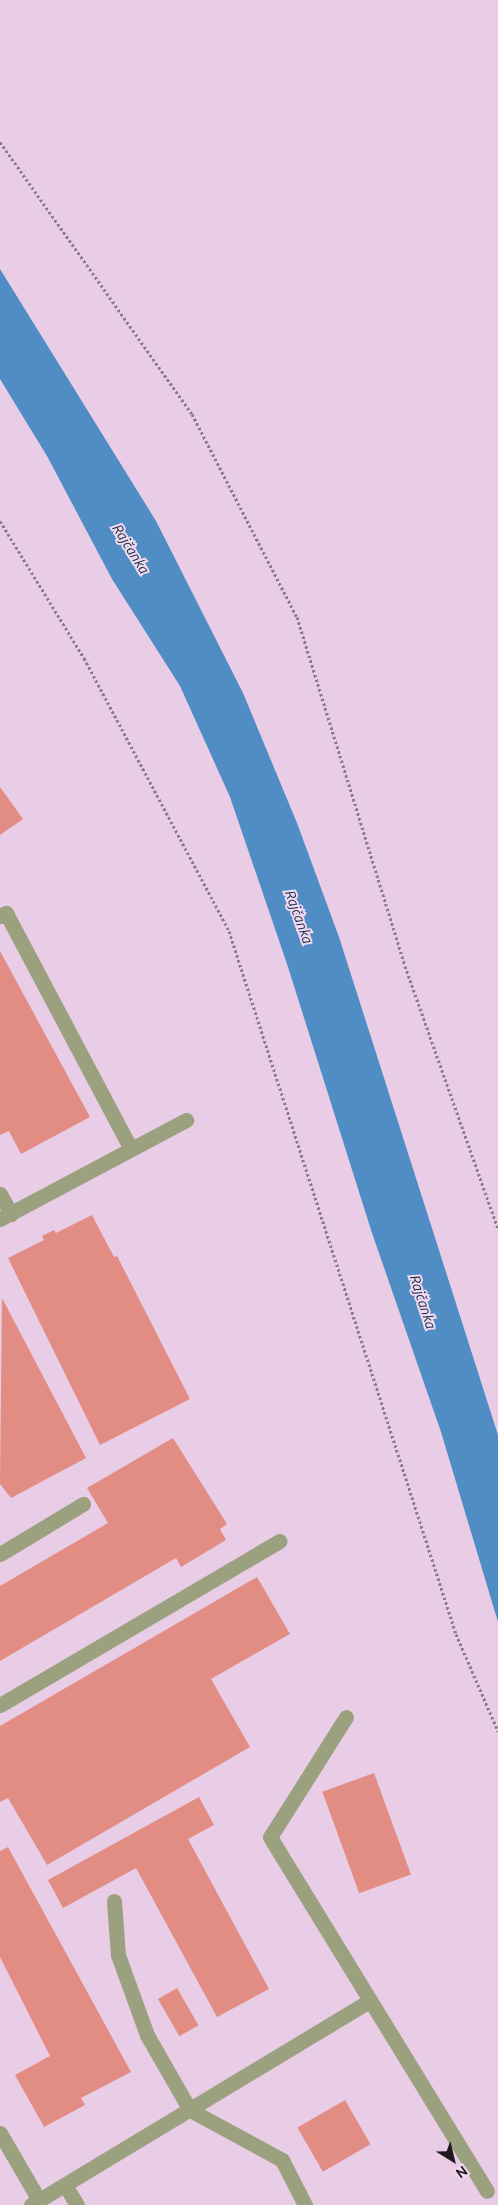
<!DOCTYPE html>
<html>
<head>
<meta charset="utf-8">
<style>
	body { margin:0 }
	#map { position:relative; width:498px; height:2205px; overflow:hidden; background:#f1daef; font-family:Ubuntu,sans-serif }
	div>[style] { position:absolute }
	.built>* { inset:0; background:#e9cce6; transform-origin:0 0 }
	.water>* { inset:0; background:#518dc5 }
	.building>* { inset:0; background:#e28d84; transform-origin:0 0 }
	.path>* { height:3px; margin-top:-1.5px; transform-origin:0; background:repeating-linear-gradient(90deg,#8b7b8a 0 2.5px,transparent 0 5px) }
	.lane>* { height:15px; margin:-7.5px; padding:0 7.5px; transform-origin:7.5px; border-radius:7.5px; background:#9ba07f }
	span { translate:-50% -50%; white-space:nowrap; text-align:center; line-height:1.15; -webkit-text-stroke:4px #f1daef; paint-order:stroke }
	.water-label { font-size:14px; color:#122b43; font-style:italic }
	.north { position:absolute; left:428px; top:2135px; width:50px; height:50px; -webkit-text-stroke:4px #f1daef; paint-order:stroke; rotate:144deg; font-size:14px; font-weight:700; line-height:20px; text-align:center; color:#201820 }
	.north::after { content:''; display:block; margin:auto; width:18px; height:22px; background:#201820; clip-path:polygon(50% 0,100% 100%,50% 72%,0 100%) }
</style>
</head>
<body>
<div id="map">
	<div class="built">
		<div style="left:0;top:0;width:498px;height:2205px"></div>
	</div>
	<div class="water">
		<div style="clip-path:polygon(0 269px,156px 521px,243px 693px,297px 823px,339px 937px,498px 1435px,498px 1622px,441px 1432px,372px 1233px,288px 967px,230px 797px,180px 686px,112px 579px,47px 456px,0 379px)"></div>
	</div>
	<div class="building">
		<div style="clip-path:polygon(0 787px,23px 819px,0 835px)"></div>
		<div style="clip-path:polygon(0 951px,90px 1117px,21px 1154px,9px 1131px,0 1135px)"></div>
		<div style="clip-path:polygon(92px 1215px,114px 1257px,117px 1256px,190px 1399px,100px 1445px,8px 1258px,44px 1240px,42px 1236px,54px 1230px,56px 1233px)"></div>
		<div style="clip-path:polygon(2px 1298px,86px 1458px,11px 1498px,0 1484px)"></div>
		<div style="clip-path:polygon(173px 1438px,227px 1524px,220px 1529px,226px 1540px,181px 1567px,176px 1558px,0 1661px,0 1586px,108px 1523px,87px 1488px)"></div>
		<div style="clip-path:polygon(257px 1577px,290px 1634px,211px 1679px,250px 1747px,47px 1865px,8px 1798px,0 1802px,0 1726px)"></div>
		<div style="left:374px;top:1773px;width:108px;height:55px;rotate:70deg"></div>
		<div style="clip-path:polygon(199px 1797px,214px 1825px,188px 1839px,269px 1989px,217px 2017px,136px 1868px,63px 1908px,48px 1880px)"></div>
		<div style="clip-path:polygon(8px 1847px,131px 2072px,81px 2098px,85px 2105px,44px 2127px,15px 2075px,50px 2056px,0 1957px,0 1851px)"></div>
		<div style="left:177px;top:1988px;width:43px;height:22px;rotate:60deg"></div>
		<div style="left:345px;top:2100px;width:51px;height:55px;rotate:60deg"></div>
	</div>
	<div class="path">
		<div style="left:0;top:142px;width:333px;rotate:54.8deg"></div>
		<div style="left:192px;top:414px;width:229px;rotate:62.7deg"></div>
		<div style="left:297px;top:617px;width:365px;rotate:72.8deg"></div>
		<div style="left:405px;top:966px;width:279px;rotate:70.5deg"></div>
		<div style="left:0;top:521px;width:161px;rotate:58.5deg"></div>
		<div style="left:84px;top:658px;width:309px;rotate:62deg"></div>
		<div style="left:229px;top:931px;width:739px;rotate:72.1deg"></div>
		<div style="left:456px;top:1634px;width:106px;rotate:66.6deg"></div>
	</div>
	<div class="lane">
		<div style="left:0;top:916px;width:7px;rotate:-27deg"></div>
		<div style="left:6px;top:913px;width:267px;rotate:62.1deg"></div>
		<div style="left:0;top:1194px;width:23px;rotate:61deg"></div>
		<div style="left:0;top:1219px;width:211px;rotate:-28deg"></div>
		<div style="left:0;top:1554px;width:97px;rotate:-31.1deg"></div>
		<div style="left:0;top:1705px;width:324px;rotate:-30.4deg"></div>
		<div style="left:346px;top:1717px;width:142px;rotate:122.3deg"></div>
		<div style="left:270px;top:1837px;width:415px;rotate:58.5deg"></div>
		<div style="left:114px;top:1901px;width:54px;rotate:85.8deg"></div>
		<div style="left:118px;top:1955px;width:85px;rotate:70.1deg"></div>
		<div style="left:147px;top:2035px;width:86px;rotate:60.2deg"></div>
		<div style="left:190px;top:2110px;width:105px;rotate:28.5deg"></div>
		<div style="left:282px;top:2160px;width:51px;rotate:62.9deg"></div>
		<div style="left:0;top:2133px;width:78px;rotate:59.8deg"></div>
		<div style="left:65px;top:2185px;width:23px;rotate:59deg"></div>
		<div style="left:31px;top:2205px;width:395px;rotate:-31.1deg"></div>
	</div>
	<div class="water-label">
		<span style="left:131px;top:549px;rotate:58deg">Rajčanka</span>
		<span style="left:299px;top:917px;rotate:70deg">Rajčanka</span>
		<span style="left:423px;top:1302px;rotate:72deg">Rajčanka</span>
	</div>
	<div class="north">N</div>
</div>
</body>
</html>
